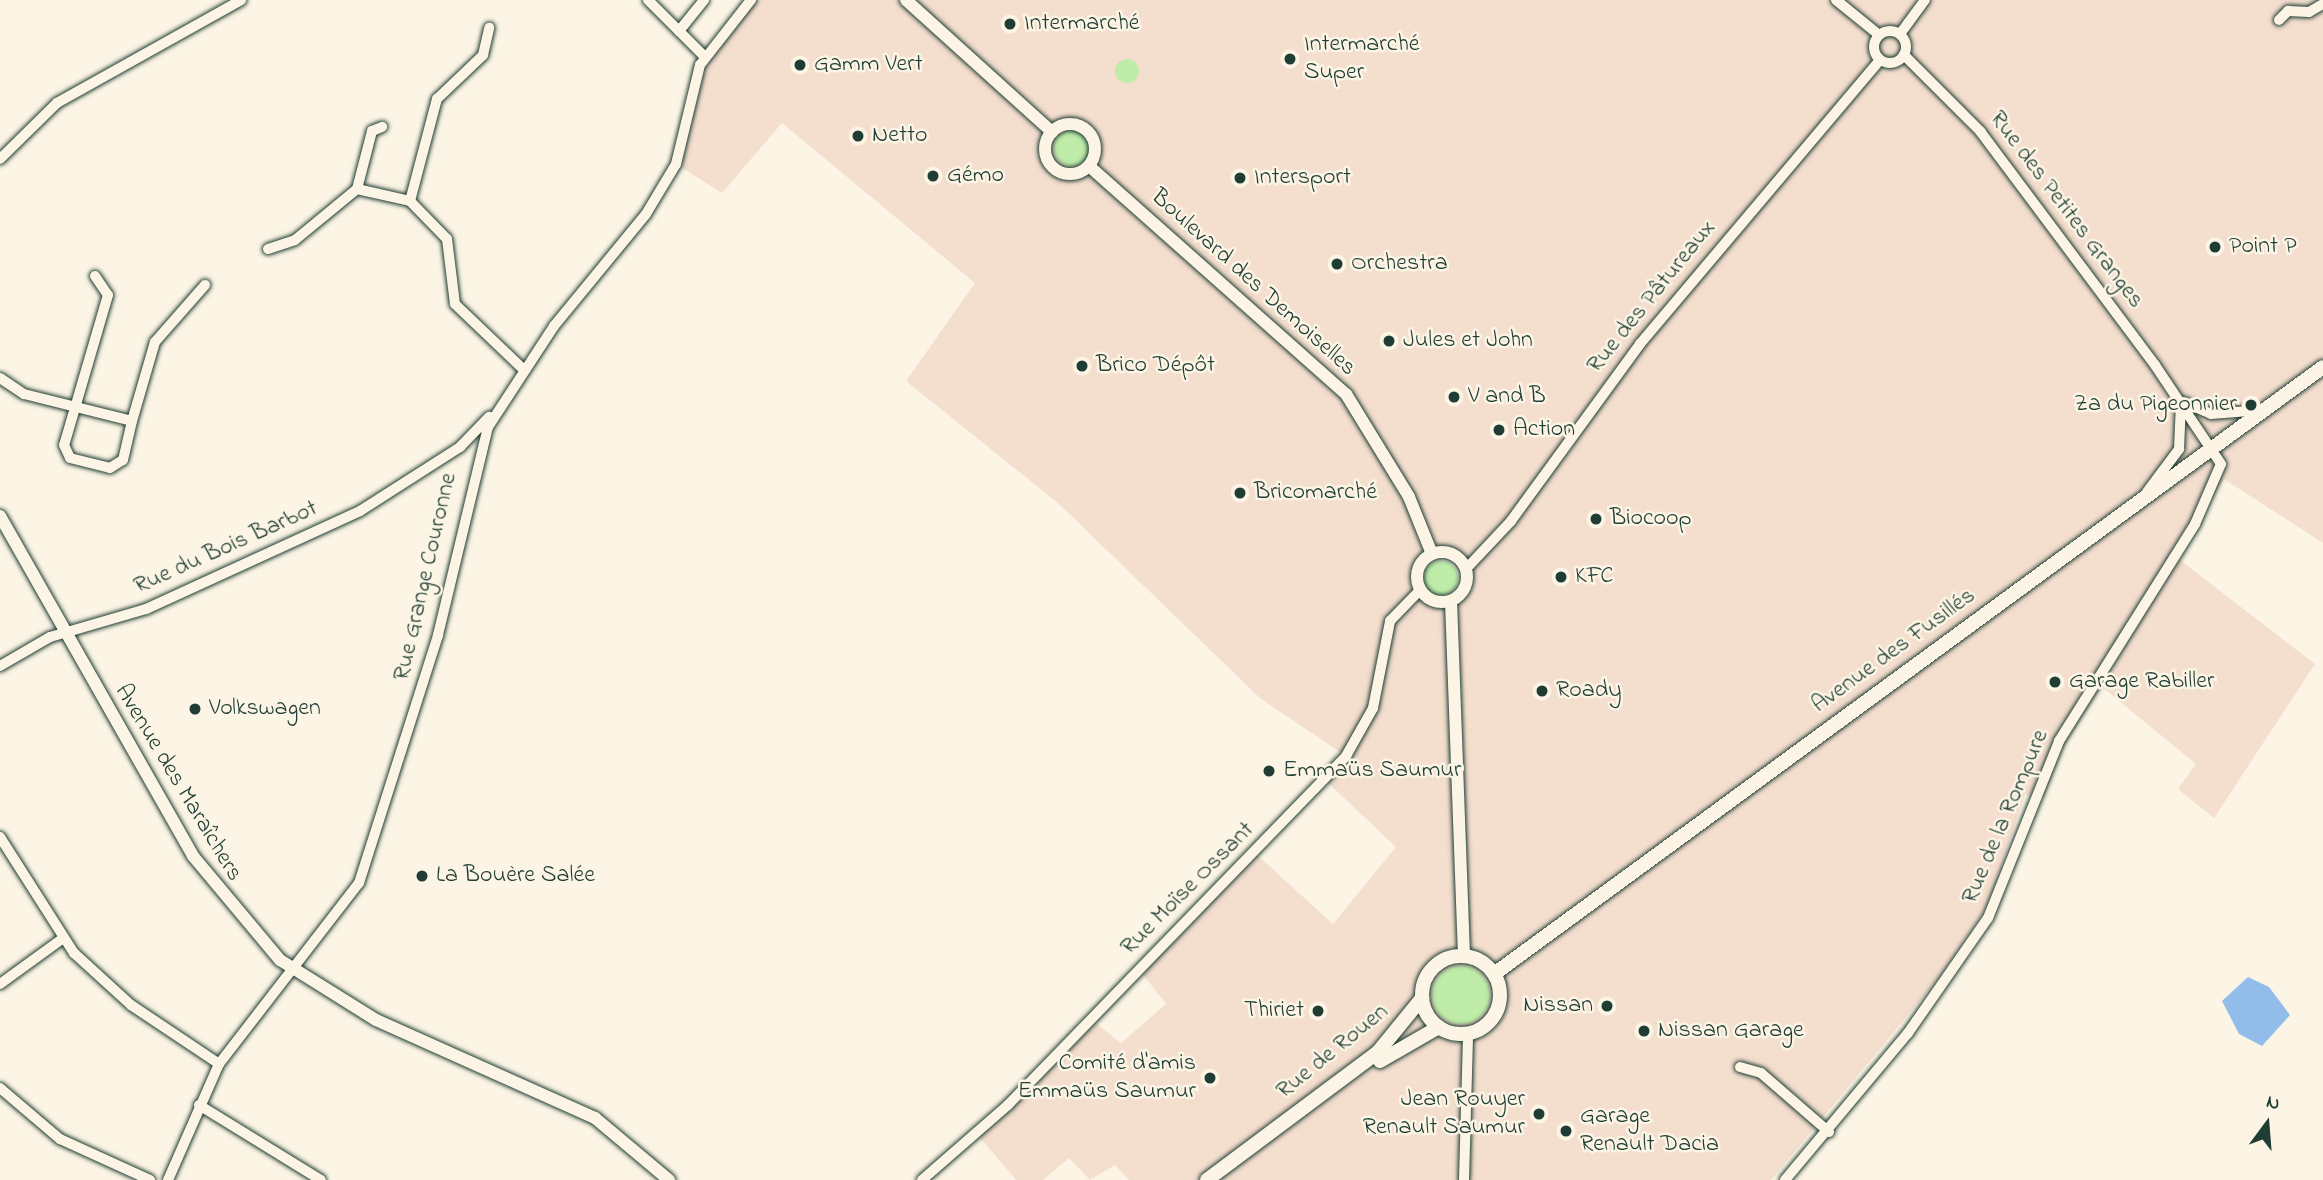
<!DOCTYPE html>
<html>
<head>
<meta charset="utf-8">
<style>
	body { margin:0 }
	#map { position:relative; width:2323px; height:1180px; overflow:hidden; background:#fcf5e5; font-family:"Indie Flower",sans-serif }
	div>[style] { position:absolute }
	.built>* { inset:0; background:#f4dece }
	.green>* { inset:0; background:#bfeca9 }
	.round { border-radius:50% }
	.water>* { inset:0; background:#92bdeb }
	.roads { filter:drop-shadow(0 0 2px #1f3d34) drop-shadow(0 0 2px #1f3d34) }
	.minor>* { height:10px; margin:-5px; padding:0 5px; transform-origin:5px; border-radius:5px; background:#fcf5e5 }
	.minor>.ring { margin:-5px; padding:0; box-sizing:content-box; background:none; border:10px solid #fcf5e5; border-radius:50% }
	.tertiary>* { height:12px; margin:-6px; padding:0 6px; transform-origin:6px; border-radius:6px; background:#fcf5e5 }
	.tertiary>.ring { margin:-6px; padding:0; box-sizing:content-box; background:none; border:12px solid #fcf5e5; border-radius:50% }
	.secondary>* { height:14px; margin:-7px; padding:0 7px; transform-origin:7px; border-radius:7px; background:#fcf5e5 }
	.secondary>.ring { margin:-7px; padding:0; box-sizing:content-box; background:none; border:14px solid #fcf5e5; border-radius:50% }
	.dots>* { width:19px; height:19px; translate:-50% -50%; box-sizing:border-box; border:4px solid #fcf5e5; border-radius:50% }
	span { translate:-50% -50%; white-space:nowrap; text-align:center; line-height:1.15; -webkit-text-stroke:5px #fcf5e5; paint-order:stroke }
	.poi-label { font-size:24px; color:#1f3d34 }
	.left { translate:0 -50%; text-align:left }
	.right { translate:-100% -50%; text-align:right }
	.street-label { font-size:24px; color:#1f3d34 }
	.north { position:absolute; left:2232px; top:1089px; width:70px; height:70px; -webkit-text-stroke:5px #fcf5e5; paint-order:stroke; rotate:16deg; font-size:19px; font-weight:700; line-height:28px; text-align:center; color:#1f3d34 }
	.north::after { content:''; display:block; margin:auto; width:24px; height:32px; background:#1f3d34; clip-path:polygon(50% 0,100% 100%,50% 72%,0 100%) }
</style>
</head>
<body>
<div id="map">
	<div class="built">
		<div style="clip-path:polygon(evenodd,751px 0,2323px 0,2323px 543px,2224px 479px,2176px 557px,2315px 664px,2214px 818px,2178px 789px,2196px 764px,2102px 687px,2063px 749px,2044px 797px,2025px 794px,1989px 904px,1941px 975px,1771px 1180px,1129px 1180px,1115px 1165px,1090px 1180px,1069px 1158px,1043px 1180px,1016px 1180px,976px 1133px,1088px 1017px,1121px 1043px,1166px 1004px,1138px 968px,1255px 853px,1333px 924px,1396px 847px,1325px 780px,1346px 756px,1261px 699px,1058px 503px,906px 381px,975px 283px,782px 123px,722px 193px,676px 164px,697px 73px,751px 0,1436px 552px,1453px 553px,1466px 569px,1467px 585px,1451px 601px,1430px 599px,1418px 584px,1419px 567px,1436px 552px)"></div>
	</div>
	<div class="green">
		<div class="round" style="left:1115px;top:59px;width:24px;height:24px"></div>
		<div class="round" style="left:1054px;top:130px;width:36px;height:36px"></div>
		<div class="round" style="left:1424px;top:561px;width:34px;height:34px"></div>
		<div class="round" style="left:1432px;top:966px;width:58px;height:58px"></div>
	</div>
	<div class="water">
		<div style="clip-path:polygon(2248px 977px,2269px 987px,2290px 1015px,2262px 1046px,2239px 1034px,2222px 1001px)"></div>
	</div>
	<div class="roads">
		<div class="minor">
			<div style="left:648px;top:0;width:81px;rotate:45deg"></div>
			<div style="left:1836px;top:0;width:55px;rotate:39.1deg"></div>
			<div style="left:2279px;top:20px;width:13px;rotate:-45deg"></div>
			<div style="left:2288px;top:11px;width:21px;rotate:3deg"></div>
			<div style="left:2309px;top:12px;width:16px;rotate:-30deg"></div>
			<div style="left:679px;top:31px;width:40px;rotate:-51deg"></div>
			<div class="ring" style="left:1874px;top:31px;width:22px;height:22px"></div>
			<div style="left:1900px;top:34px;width:42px;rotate:-53.7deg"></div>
			<div style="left:0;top:159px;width:80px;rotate:-44.5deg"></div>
			<div style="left:57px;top:103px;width:211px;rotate:-29.2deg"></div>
			<div style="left:357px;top:189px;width:60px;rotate:-75.5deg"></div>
			<div style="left:372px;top:131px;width:11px;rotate:-22deg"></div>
			<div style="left:410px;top:201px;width:106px;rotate:-75.2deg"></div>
			<div style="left:437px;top:99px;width:64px;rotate:-43.7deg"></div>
			<div style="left:483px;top:55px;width:28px;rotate:-77deg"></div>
			<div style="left:268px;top:249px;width:28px;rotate:-18deg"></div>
			<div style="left:295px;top:240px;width:80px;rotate:-39.4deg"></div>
			<div style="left:357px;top:189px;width:54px;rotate:12.8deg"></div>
			<div style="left:410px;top:201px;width:53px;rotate:45.8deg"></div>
			<div style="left:447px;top:239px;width:65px;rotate:83deg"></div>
			<div style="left:455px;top:304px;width:94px;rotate:43.7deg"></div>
			<div style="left:95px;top:276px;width:23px;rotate:56deg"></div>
			<div style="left:108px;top:295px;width:156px;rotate:106.3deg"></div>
			<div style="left:64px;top:445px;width:14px;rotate:65deg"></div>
			<div style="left:70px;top:458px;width:41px;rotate:14deg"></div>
			<div style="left:110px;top:468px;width:15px;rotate:-32deg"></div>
			<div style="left:123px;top:460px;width:40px;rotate:-77deg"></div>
			<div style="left:0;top:378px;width:29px;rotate:34deg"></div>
			<div style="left:24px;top:394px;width:111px;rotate:14deg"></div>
			<div style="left:132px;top:421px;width:82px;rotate:-73.8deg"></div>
			<div style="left:155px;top:342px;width:76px;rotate:-48.7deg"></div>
			<div style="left:2183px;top:402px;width:30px;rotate:23deg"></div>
			<div style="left:2211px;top:414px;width:51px;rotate:-4.5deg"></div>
			<div style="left:2147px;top:492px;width:54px;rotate:-53.3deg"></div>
			<div style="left:2179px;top:449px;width:45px;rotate:-87.5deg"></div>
			<div style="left:1466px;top:569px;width:66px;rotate:-46.8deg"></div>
			<div style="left:1511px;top:521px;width:219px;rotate:-53.9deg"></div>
			<div style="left:1640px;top:344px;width:372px;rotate:-49.8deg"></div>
			<div style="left:0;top:666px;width:58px;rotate:-30.1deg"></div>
			<div style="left:50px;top:637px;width:100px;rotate:-16.3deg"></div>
			<div style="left:146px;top:609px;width:235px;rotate:-24.6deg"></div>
			<div style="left:360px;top:511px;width:119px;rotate:-32.6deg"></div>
			<div style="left:460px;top:447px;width:42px;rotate:-46deg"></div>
			<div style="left:0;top:837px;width:138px;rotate:57.5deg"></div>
			<div style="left:74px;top:953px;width:77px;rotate:42.4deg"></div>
			<div style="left:131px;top:1005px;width:106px;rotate:33.8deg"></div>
			<div style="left:0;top:984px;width:77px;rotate:-36deg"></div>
			<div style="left:1740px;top:1067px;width:22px;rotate:16deg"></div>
			<div style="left:1761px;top:1073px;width:90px;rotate:40.9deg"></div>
			<div style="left:0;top:1088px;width:79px;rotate:40.4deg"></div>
			<div style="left:60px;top:1139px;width:99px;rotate:24.5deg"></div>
			<div style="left:199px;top:1105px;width:143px;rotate:31.6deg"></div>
			<div style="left:168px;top:1180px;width:127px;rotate:-66.3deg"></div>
			<div style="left:219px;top:1064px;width:229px;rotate:-52.3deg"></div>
			<div style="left:359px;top:883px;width:260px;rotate:-72.3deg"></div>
			<div style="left:438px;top:635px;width:214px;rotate:-76.5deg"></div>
			<div style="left:488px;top:427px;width:121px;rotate:-56.8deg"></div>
			<div style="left:554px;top:326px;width:145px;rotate:-50.6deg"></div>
			<div style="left:646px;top:214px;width:58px;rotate:-59deg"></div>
			<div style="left:676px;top:164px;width:102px;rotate:-76.4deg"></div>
			<div style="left:700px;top:65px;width:83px;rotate:-51.9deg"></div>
			<div style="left:922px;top:1180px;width:114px;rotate:-41.1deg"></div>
			<div style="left:1008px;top:1105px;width:486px;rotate:-45.9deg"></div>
			<div style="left:1346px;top:756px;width:55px;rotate:-60.6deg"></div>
			<div style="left:1373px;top:708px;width:89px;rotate:-78.9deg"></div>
			<div style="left:1390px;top:621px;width:43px;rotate:-45.9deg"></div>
			<div style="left:1464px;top:1180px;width:147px;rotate:-88.4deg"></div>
			<div style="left:1785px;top:1180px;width:192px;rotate:-50.1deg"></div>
			<div style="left:1908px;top:1033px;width:140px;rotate:-55.2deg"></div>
			<div style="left:1988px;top:918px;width:191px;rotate:-68.1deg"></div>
			<div style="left:2059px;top:741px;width:256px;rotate:-57.9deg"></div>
			<div style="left:2195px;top:524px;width:65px;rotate:-66.6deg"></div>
			<div style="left:2221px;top:464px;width:119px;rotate:-123.7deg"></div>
			<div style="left:2155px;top:365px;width:291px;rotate:-126.8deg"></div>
			<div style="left:1981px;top:132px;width:109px;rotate:-135deg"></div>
		</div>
		<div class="tertiary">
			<div style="left:906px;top:0;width:197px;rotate:42.1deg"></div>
			<div class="ring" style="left:1045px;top:124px;width:38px;height:38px"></div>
			<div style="left:1089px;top:166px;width:344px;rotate:41.6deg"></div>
			<div style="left:1346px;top:394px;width:121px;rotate:58.5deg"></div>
			<div style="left:1409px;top:497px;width:61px;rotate:68deg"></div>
			<div style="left:0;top:516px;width:391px;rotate:60.4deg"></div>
			<div style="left:193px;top:856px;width:136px;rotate:50.1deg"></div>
			<div style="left:280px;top:960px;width:113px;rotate:32deg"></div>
			<div style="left:376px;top:1020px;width:240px;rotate:24.1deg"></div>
			<div style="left:595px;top:1118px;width:97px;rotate:40deg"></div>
			<div class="ring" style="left:1417px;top:552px;width:38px;height:38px"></div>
			<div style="left:1451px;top:601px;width:355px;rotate:87.9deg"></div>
		</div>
		<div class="secondary">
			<div class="ring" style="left:1422px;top:956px;width:64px;height:64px"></div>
			<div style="left:1494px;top:974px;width:1027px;rotate:-36.21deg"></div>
			<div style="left:1380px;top:1061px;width:68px;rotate:-30deg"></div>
			<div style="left:1207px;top:1180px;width:214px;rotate:-36.8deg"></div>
			<div style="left:1378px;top:1052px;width:70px;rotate:-50.8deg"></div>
		</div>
	</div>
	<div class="dots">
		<div style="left:1010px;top:24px;background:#1f3d34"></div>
		<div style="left:1290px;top:59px;background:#1f3d34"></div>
		<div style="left:800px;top:65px;background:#1f3d34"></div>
		<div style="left:858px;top:136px;background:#1f3d34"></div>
		<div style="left:933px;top:176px;background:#1f3d34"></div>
		<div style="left:1240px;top:178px;background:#1f3d34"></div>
		<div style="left:2215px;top:247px;background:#1f3d34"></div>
		<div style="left:1337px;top:264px;background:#1f3d34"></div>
		<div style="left:1389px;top:341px;background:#1f3d34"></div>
		<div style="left:1082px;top:366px;background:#1f3d34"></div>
		<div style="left:1454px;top:397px;background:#1f3d34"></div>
		<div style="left:2251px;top:405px;background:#1f3d34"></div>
		<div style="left:1499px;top:430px;background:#1f3d34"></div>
		<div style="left:1240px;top:493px;background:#1f3d34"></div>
		<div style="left:1596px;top:519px;background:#1f3d34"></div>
		<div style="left:1561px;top:577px;background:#1f3d34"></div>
		<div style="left:2055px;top:682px;background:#1f3d34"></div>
		<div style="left:1542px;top:691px;background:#1f3d34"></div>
		<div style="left:195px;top:709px;background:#1f3d34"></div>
		<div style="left:1269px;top:771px;background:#1f3d34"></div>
		<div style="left:422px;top:876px;background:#1f3d34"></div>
		<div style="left:1607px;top:1006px;background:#1f3d34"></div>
		<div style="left:1318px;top:1011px;background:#1f3d34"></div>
		<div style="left:1644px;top:1031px;background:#1f3d34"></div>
		<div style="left:1210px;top:1078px;background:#1f3d34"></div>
		<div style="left:1539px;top:1114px;background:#1f3d34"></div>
		<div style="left:1566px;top:1131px;background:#1f3d34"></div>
	</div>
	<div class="poi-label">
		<span class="left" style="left:1024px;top:24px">Intermarché</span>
		<span class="left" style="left:1304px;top:59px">Intermarché<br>Super</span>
		<span class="left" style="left:814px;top:65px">Gamm Vert</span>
		<span class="left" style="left:872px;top:136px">Netto</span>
		<span class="left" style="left:947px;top:176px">Gémo</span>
		<span class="left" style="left:1254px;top:178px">Intersport</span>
		<span class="left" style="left:2229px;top:247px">Point P</span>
		<span class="left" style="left:1351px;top:264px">Orchestra</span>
		<span class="left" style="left:1403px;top:341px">Jules et John</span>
		<span class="left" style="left:1096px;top:366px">Brico Dépôt</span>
		<span class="left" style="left:1468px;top:397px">V and B</span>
		<span class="right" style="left:2237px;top:405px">Za du Pigeonnier</span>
		<span class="left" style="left:1513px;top:430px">Action</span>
		<span class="left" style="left:1254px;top:493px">Bricomarché</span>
		<span class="left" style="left:1610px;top:519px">Biocoop</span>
		<span class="left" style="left:1575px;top:577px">KFC</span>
		<span class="left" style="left:2069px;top:682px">Garage Rabiller</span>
		<span class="left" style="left:1556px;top:691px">Roady</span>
		<span class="left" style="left:209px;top:709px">Volkswagen</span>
		<span class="left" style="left:1283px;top:771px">Emmaüs Saumur</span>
		<span class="left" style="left:436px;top:876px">La Bouère Salée</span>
		<span class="right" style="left:1593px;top:1006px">Nissan</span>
		<span class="right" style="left:1304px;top:1011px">Thiriet</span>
		<span class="left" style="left:1658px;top:1031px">Nissan Garage</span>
		<span class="right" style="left:1196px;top:1078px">Comité d'amis<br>Emmaüs Saumur</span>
		<span class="right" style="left:1525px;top:1114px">Jean Rouyer<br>Renault Saumur</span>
		<span class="left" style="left:1580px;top:1131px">Garage<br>Renault Dacia</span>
	</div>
	<div class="street-label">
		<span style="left:2066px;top:210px;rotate:53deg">Rue des Petites Granges</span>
		<span style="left:1253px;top:283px;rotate:42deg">Boulevard des Demoiselles</span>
		<span style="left:1652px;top:297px;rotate:-51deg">Rue des Pâtureaux</span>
		<span style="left:226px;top:548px;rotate:-24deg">Rue du Bois Barbot</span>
		<span style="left:426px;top:577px;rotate:-77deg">Rue Grange Couronne</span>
		<span style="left:1894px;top:651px;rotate:-36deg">Avenue des Fusillés</span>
		<span style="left:178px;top:783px;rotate:59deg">Avenue des Maraîchers</span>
		<span style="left:2006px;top:817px;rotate:-67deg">Rue de la Rompure</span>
		<span style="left:1188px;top:889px;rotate:-45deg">Rue Moïse Ossant</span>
		<span style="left:1333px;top:1052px;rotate:-39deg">Rue de Rouen</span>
	</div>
	<div class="north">N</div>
</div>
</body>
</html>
